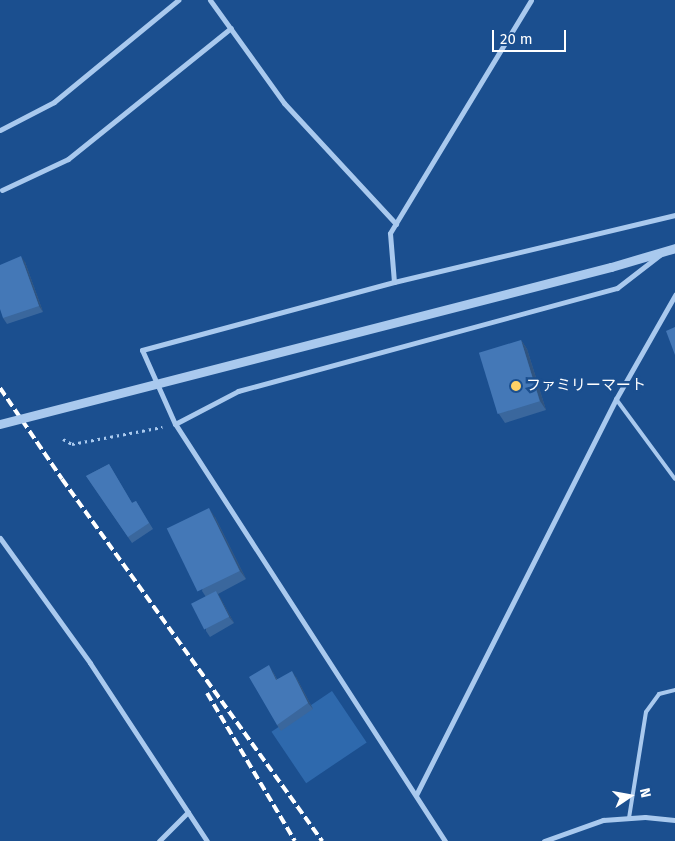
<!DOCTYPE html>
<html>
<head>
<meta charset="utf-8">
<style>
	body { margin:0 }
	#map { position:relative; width:675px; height:841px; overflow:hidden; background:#1b4f8f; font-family:"Fira Sans","Noto Sans JP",sans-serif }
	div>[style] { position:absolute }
	.green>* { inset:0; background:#2e69ad; transform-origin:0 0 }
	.path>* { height:3px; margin-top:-1.5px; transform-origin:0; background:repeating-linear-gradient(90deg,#a9c9ee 0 2.5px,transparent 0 6.5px) }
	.service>* { height:4px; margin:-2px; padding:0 2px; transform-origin:2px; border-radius:2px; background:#a9c9ee }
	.minor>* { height:5px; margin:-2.5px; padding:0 2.5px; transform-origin:2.5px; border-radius:2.5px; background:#a9c9ee }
	.tertiary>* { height:9px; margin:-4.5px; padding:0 4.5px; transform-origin:4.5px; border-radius:4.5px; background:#a9c9ee }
	.rail>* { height:4px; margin-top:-2px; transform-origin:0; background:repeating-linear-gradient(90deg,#fff 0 9px,transparent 0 13px) }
	.tertiary-bridge>* { height:9px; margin:-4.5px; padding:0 4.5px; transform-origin:4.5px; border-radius:4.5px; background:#a9c9ee }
	.wall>* { inset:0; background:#3a679d }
	.shaded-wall>* { inset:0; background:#305480 }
	.building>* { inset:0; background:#4478b7; transform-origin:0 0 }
	.dots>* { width:14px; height:14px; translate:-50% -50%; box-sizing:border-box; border:2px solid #1b4f8f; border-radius:50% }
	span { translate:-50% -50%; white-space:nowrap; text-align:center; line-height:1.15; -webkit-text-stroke:5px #1b4f8f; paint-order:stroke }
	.poi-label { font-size:15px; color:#fff }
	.left { translate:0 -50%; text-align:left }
	.north { position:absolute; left:605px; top:771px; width:50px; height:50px; -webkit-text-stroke:4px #1b4f8f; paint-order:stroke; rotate:78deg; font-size:14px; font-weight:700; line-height:20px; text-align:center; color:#fff }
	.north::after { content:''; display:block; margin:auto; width:18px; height:22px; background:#fff; clip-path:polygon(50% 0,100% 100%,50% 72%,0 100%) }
	.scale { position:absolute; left:492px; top:30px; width:74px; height:22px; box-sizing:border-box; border:2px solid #fff; border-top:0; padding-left:6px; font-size:15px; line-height:18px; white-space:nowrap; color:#fff; -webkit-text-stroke:4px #1b4f8f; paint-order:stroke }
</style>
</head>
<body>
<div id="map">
	<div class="green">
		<div style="left:332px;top:691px;width:62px;height:73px;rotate:56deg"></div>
	</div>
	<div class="path">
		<div style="left:63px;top:439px;width:10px;rotate:29deg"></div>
		<div style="left:72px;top:444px;width:92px;rotate:-10.7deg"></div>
	</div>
	<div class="service">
		<div style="left:616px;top:399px;width:99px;rotate:53.6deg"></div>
		<div style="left:629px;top:818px;width:107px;rotate:-80.9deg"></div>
		<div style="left:646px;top:712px;width:22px;rotate:-54deg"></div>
		<div style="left:659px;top:694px;width:16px;rotate:-14deg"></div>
	</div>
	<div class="minor">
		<div style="left:210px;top:0;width:127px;rotate:54.3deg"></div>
		<div style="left:284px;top:103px;width:165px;rotate:47.2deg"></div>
		<div style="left:0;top:130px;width:61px;rotate:-27.4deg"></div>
		<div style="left:54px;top:102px;width:161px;rotate:-39.4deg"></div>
		<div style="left:2px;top:190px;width:73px;rotate:-25.2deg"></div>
		<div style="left:68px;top:159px;width:209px;rotate:-38.8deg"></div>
		<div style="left:394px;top:282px;width:49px;rotate:-94.7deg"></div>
		<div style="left:390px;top:233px;width:272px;rotate:-58.8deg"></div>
		<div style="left:175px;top:424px;width:71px;rotate:-27.6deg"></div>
		<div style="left:238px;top:391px;width:393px;rotate:-15.2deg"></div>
		<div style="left:617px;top:288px;width:56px;rotate:-37.7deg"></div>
		<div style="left:0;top:538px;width:154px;rotate:54.2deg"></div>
		<div style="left:90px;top:663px;width:213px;rotate:56.7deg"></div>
		<div style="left:416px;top:795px;width:444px;rotate:-63.2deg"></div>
		<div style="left:616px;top:399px;width:120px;rotate:-60.4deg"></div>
		<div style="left:159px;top:841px;width:41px;rotate:-45deg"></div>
		<div style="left:445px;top:841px;width:497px;rotate:-122.9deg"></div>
		<div style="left:175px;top:424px;width:81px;rotate:-114deg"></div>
		<div style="left:142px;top:350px;width:261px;rotate:-15.1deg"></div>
		<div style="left:394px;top:282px;width:289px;rotate:-13.4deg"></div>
		<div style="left:544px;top:841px;width:63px;rotate:-19.6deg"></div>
		<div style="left:603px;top:820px;width:42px;rotate:-4.1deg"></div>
		<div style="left:645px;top:817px;width:30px;rotate:6deg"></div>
	</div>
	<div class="tertiary">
		<div style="left:611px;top:267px;width:67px;rotate:-16.5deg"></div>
	</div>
	<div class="rail">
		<div style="left:0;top:388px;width:110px;rotate:55.7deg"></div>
		<div style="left:62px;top:479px;width:446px;rotate:54.3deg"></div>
		<div style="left:207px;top:693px;width:172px;rotate:59.3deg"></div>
	</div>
	<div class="tertiary-bridge">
		<div style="left:0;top:424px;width:631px;rotate:-14.41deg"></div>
	</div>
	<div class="wall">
		<div style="clip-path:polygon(25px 262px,43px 312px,7px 324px,3px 318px)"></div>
		<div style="clip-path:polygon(521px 340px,527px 349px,546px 410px,505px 423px,499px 414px)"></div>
		<div style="clip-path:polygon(109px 464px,132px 503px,136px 501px,153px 529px,132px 543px,86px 476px)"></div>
		<div style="clip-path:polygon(215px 517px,246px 579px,218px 594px,234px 623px,210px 637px,206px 631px,206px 597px,202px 591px)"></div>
		<div style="clip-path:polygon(273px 672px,277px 679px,296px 677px,313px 709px,281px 731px,277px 725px)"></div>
	</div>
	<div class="shaded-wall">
		<div style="clip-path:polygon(21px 256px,25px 262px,43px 312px,39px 306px)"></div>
		<div style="clip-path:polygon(521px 340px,527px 349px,546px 410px,540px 401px)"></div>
		<div style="clip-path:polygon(209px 508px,215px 517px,246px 579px,240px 571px)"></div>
		<div style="clip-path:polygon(216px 591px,220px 597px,234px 623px,229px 617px)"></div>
		<div style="clip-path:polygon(269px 665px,273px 672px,280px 686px,276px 680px)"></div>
		<div style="clip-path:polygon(292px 671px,296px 677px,313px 709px,308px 703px)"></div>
	</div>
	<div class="building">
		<div style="clip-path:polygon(21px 256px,39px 306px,3px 318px,0 309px,0 265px)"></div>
		<div style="clip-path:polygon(675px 327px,675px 355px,666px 331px)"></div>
		<div style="left:521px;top:340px;width:64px;height:44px;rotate:73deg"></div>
		<div style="clip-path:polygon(109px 464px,132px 503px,136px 501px,149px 523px,128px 537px,86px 476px)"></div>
		<div style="left:209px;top:508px;width:70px;height:47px;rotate:64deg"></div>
		<div style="left:216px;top:591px;width:29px;height:28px;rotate:63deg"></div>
		<div style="clip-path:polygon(269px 665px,276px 680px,292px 671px,308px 703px,277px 725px,249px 677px)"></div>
	</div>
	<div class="dots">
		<div style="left:516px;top:386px;background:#ffd166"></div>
	</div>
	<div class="poi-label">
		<span class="left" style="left:526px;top:386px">ファミリーマート</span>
	</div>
	<div class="north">N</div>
	<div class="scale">20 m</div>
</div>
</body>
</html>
